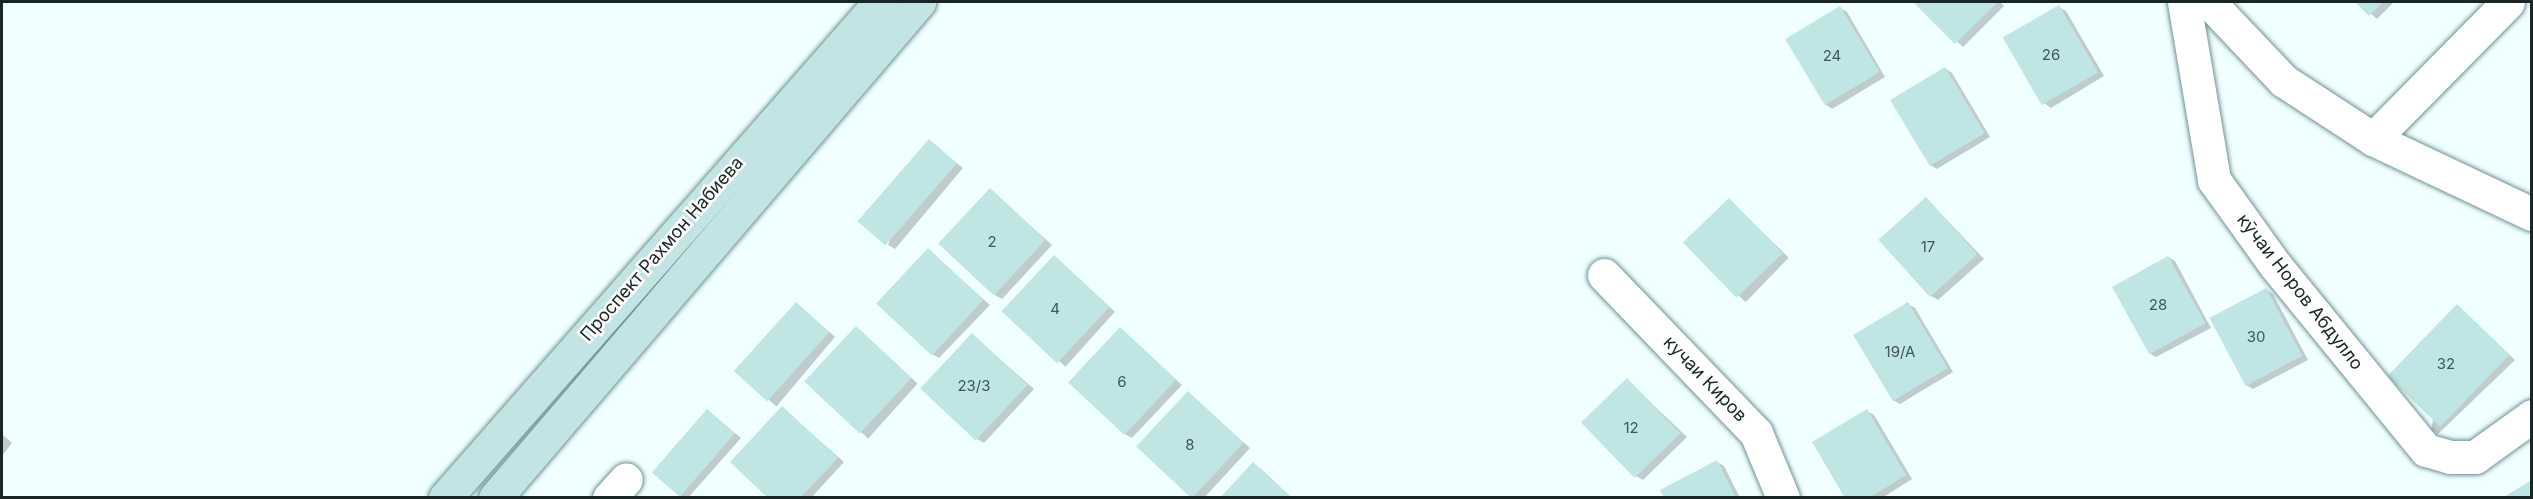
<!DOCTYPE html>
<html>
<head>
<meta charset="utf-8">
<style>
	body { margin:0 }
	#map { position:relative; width:2533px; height:499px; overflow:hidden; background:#f0ffff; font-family:Inter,sans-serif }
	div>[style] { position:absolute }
	.shadow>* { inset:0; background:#0003; transform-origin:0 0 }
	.building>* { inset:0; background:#bfe5e5; transform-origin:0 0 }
	.roads { filter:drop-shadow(0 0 2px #6f9293) drop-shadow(0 0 2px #6f9293) }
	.minor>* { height:33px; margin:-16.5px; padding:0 16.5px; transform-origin:16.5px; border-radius:16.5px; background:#fff }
	.secondary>* { height:33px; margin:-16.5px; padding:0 16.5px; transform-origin:16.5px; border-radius:16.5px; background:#c2e4e4 }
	span { translate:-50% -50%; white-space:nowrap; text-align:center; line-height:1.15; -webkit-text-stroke:5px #fff; paint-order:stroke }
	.number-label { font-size:15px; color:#425656 }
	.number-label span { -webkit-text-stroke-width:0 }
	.street-label { font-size:18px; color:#182626 }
	.frame { position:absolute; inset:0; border:3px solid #182626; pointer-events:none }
</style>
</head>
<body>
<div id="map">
	<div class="shadow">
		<div style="clip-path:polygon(1915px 2px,2000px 2px,2004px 6px,1963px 47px)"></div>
		<div style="clip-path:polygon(2357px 2px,2394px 2px,2377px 19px)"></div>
		<div style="clip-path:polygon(2059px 7px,2066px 11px,2104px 76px,2051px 108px,2044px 103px)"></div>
		<div style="clip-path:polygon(1840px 8px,1847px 12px,1885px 77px,1832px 109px,1825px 104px)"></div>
		<div style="clip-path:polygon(1945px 68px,1952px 73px,1990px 137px,1937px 169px,1930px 165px)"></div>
		<div style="clip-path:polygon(929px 141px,963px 168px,895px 249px,888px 245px)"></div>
		<div style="clip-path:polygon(991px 190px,1052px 245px,1002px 299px,995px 295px)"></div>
		<div style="clip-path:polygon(1926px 198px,1984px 259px,1938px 300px,1931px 296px)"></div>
		<div style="left:1729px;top:200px;width:83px;height:62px;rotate:44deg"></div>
		<div style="clip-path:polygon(928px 250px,990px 305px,939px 358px,932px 354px)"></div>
		<div style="left:1054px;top:257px;width:82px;height:74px;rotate:42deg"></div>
		<div style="clip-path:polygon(2168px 257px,2175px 261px,2211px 328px,2156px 357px,2149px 353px)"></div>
		<div style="clip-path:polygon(2266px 289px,2273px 294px,2308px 360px,2253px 389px,2246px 385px)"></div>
		<div style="left:796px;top:304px;width:51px;height:91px;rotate:40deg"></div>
		<div style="clip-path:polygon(1908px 304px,1915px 308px,1953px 372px,1900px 404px,1893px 400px)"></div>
		<div style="clip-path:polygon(2457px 306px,2515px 360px,2438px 434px,2431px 430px)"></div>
		<div style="left:856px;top:328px;width:83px;height:74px;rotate:42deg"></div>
		<div style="clip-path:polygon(1120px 329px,1182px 385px,1132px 438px,1125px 434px)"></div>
		<div style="clip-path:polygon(972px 335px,1034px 389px,984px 443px,977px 439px)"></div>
		<div style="clip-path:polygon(1627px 380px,1687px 437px,1643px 480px,1636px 476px)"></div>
		<div style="clip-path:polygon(1188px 393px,1250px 448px,1204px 498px,1192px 498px,1138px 447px)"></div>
		<div style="clip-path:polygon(782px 408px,844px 462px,811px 498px,771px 498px)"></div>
		<div style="clip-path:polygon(708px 411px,741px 438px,688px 498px,684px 498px,653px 472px)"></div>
		<div style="clip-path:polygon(1867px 411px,1874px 415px,1912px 479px,1882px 498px,1846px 498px)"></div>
		<div style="clip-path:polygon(2px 434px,12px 443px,2px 456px)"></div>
		<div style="clip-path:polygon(1717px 462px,1724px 466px,1740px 498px,1666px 498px)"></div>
		<div style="clip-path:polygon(1253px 464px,1260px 468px,1292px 498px,1222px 498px)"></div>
	</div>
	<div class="building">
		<div style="clip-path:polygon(1913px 2px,1998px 2px,1955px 44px)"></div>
		<div style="clip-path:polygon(2355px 2px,2383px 2px,2369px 16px)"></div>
		<div style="left:2059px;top:5px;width:78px;height:65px;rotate:60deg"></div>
		<div style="left:1840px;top:6px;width:77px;height:64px;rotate:59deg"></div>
		<div style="left:1945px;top:67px;width:77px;height:64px;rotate:59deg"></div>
		<div style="left:929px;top:139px;width:37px;height:109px;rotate:41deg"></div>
		<div style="left:990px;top:188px;width:76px;height:76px;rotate:43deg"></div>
		<div style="left:1926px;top:197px;width:77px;height:64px;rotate:48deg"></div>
		<div style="left:1729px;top:198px;width:77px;height:64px;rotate:46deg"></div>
		<div style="left:928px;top:248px;width:76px;height:76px;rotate:43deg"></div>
		<div style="left:1054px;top:255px;width:76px;height:77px;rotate:43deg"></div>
		<div style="left:2168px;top:256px;width:77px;height:64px;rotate:61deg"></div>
		<div style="left:2266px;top:288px;width:77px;height:64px;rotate:62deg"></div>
		<div style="left:796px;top:302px;width:45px;height:93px;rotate:42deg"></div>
		<div style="left:1908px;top:302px;width:77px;height:64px;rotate:59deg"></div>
		<div style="left:2457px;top:304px;width:73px;height:100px;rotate:44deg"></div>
		<div style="left:856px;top:326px;width:76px;height:76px;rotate:43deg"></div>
		<div style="left:1120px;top:327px;width:77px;height:76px;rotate:43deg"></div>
		<div style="left:972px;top:333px;width:76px;height:76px;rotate:43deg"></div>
		<div style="left:1627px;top:378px;width:77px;height:64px;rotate:46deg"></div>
		<div style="left:1188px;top:391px;width:76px;height:76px;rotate:43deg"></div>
		<div style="clip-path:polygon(782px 406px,838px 458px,800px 498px,768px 498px,730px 462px)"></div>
		<div style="left:707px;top:409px;width:37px;height:84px;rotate:41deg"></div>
		<div style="clip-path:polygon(1867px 409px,1906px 475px,1869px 498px,1845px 498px,1812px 442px)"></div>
		<div style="clip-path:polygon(1717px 460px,1736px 498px,1664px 498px,1660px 490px)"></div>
		<div style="clip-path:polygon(1253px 462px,1291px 498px,1220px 498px)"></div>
		<div style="clip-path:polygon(2532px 480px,2532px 498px,2502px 498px)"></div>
	</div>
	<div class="roads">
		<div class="minor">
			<div style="left:2184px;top:2px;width:181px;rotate:80.4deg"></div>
			<div style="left:2214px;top:180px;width:105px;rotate:54.3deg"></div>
			<div style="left:2275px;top:265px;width:239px;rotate:50.8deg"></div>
			<div style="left:2426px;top:450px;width:25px;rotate:16deg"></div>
			<div style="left:2450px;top:457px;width:25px"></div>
			<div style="left:2475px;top:457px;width:70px;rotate:-35.7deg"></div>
			<div style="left:2209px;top:2px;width:109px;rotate:46.5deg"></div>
			<div style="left:2284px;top:81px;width:106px;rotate:33.1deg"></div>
			<div style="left:2373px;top:139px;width:176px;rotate:25.3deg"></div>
			<div style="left:2373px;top:139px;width:192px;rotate:-45.4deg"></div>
			<div style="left:1604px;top:275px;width:219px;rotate:46.1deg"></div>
			<div style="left:1756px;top:433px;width:70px;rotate:67.4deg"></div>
			<div style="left:609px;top:498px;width:25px;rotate:-48deg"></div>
		</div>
		<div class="secondary">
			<div style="left:445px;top:498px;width:660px;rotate:-48.75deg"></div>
			<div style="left:495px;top:498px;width:653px;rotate:-49.47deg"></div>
		</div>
	</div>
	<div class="number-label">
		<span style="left:2051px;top:55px">26</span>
		<span style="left:1832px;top:56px">24</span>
		<span style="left:992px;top:242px">2</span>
		<span style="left:1928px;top:247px">17</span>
		<span style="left:2158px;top:305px">28</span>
		<span style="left:1055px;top:309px">4</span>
		<span style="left:2256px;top:337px">30</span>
		<span style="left:1900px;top:352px">19/А</span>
		<span style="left:2446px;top:364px">32</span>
		<span style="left:1122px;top:382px">6</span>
		<span style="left:974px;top:386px">23/3</span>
		<span style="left:1631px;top:428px">12</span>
		<span style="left:1190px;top:445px">8</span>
	</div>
	<div class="street-label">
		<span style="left:662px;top:249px;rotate:-49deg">Проспект Рахмон Набиева</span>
		<span style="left:2300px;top:292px;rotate:52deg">кӯчаи Норов Абдулло</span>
		<span style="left:1705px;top:379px;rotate:46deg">кучаи Киров</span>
	</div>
	<div class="frame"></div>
</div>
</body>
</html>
